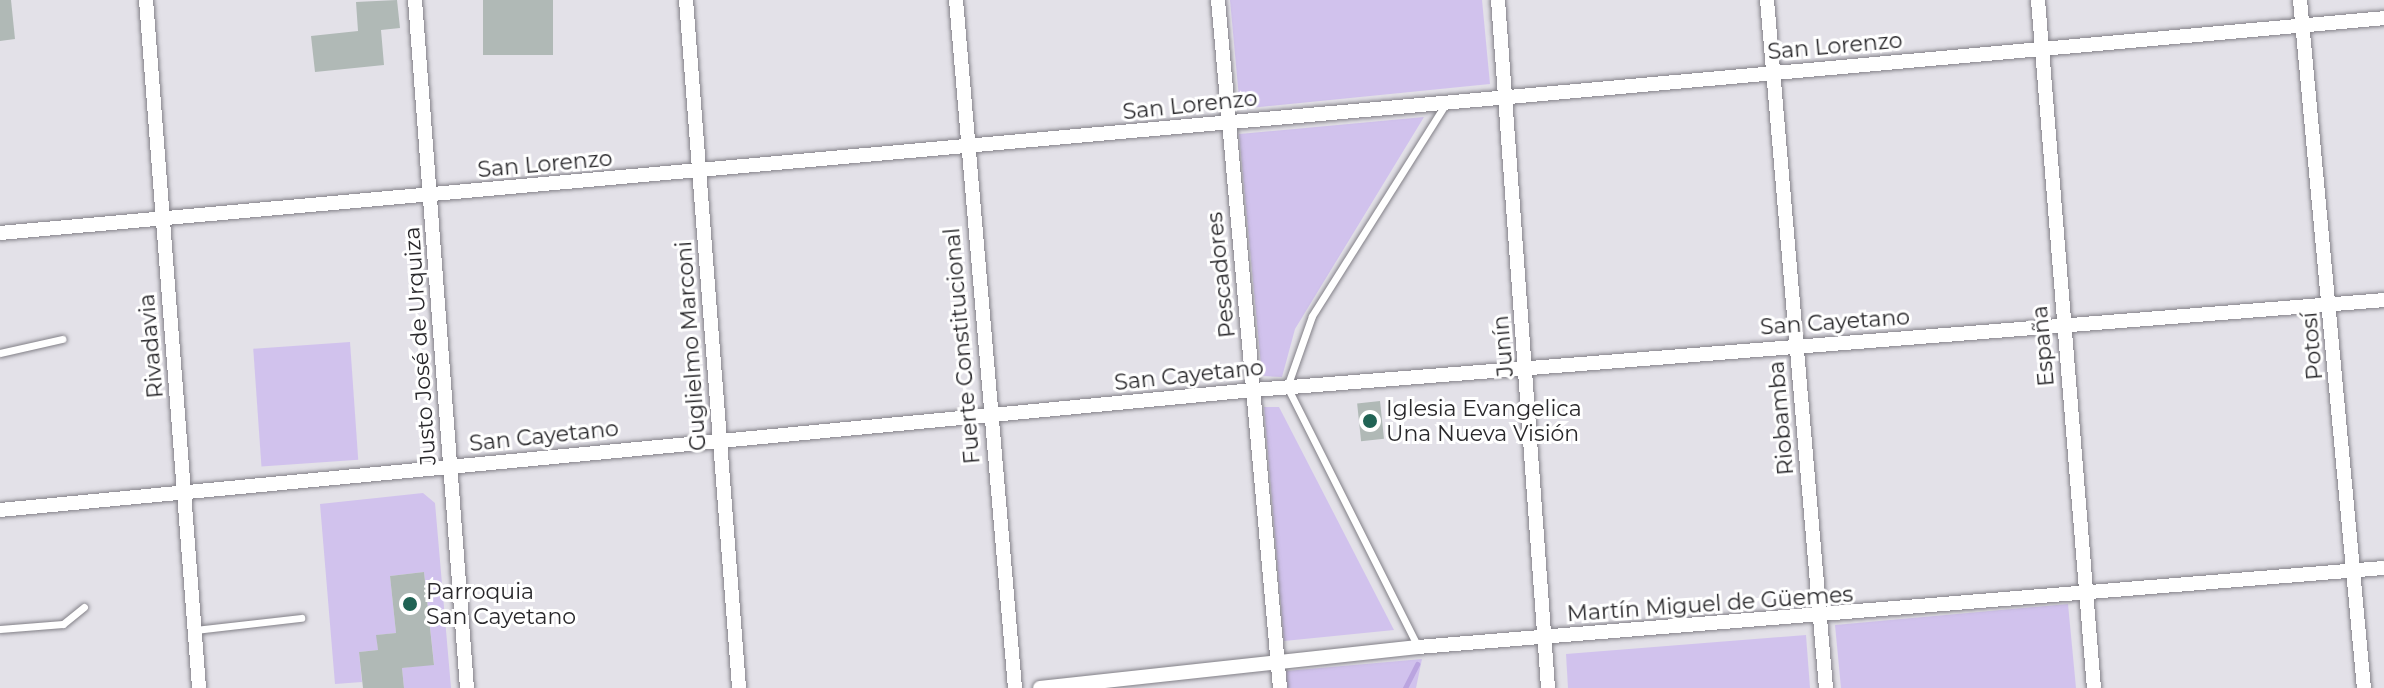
<!DOCTYPE html>
<html>
<head>
<meta charset="utf-8">
<style>
	body { margin:0 }
	#map { position:relative; width:2384px; height:688px; overflow:hidden; background:#e3e1e8; font-family:Montserrat,sans-serif }
	div>[style] { position:absolute }
	.green>* { inset:0; background:#d1c2ed; transform-origin:0 0 }
	.stream>* { height:5px; margin:-2.5px; padding:0 2.5px; transform-origin:2.5px; border-radius:2.5px; background:#baa4df }
	.building>* { inset:0; background:#b0b9b6; transform-origin:0 0 }
	.roads { filter:drop-shadow(0 0 2px #828087) drop-shadow(0 0 2px #828087) }
	.lane>* { height:7px; margin:-3.5px; padding:0 3.5px; transform-origin:3.5px; border-radius:3.5px; background:#fff }
	.street>* { height:14px; margin:-7px; padding:0 7px; transform-origin:7px; border-radius:7px; background:#fff }
	.dots>* { width:22px; height:22px; translate:-50% -50%; box-sizing:border-box; border:4px solid #fff; border-radius:50% }
	span { translate:-50% -50%; white-space:nowrap; text-align:center; line-height:1.15; -webkit-text-stroke:6px #fff; paint-order:stroke }
	.street-label { font-size:22px; color:#29282b }
	.poi-label { font-size:22px; color:#29282b }
	.left { translate:0 -50%; text-align:left }
</style>
</head>
<body>
<div id="map">
	<div class="green">
		<div style="clip-path:polygon(1230px 0,1482px 0,1490px 84px,1240px 109px)"></div>
		<div style="clip-path:polygon(1424px 117px,1295px 329px,1282px 377px,1262px 376px,1239px 134px)"></div>
		<div style="left:350px;top:342px;width:118px;height:97px;rotate:86deg"></div>
		<div style="clip-path:polygon(1264px 407px,1279px 407px,1394px 630px,1284px 641px)"></div>
		<div style="clip-path:polygon(423px 493px,435px 503px,451px 688px,404px 688px,402px 668px,434px 664px,424px 572px,390px 576px,396px 633px,377px 635px,378px 650px,359px 652px,362px 682px,335px 684px,320px 504px)"></div>
		<div style="clip-path:polygon(2068px 604px,2076px 688px,1841px 688px,1835px 625px)"></div>
		<div style="clip-path:polygon(1806px 635px,1810px 688px,1568px 688px,1566px 654px)"></div>
		<div style="clip-path:polygon(1422px 659px,1416px 688px,1287px 688px,1286px 671px)"></div>
	</div>
	<div class="stream">
		<div style="left:1405px;top:688px;width:27px;rotate:-63deg"></div>
	</div>
	<div class="building">
		<div style="clip-path:polygon(0 0,11px 0,15px 39px,0 41px)"></div>
		<div style="clip-path:polygon(397px 0,400px 28px,381px 30px,384px 65px,315px 72px,311px 36px,358px 31px,356px 2px)"></div>
		<div style="left:483px;top:0;width:70px;height:55px"></div>
		<div style="left:1380px;top:401px;width:38px;height:23px;rotate:84deg"></div>
		<div style="clip-path:polygon(424px 572px,434px 665px,402px 668px,404px 688px,363px 688px,359px 652px,378px 650px,376px 635px,396px 633px,390px 576px)"></div>
	</div>
	<div class="roads">
		<div class="lane">
			<div style="left:0;top:353px;width:64px;rotate:-12.7deg"></div>
			<div style="left:0;top:629px;width:63px;rotate:-4.5deg"></div>
			<div style="left:63px;top:624px;width:27px;rotate:-39deg"></div>
			<div style="left:195px;top:630px;width:107px;rotate:-6.5deg"></div>
			<div style="left:1418px;top:647px;width:291px;rotate:-116.7deg"></div>
			<div style="left:1287px;top:387px;width:75px;rotate:-70.6deg"></div>
			<div style="left:1312px;top:316px;width:249px;rotate:-57.8deg"></div>
		</div>
		<div class="street">
			<div style="left:146px;top:0;width:690px;rotate:85.59deg"></div>
			<div style="left:415px;top:0;width:690px;rotate:85.68deg"></div>
			<div style="left:686px;top:0;width:690px;rotate:85.59deg"></div>
			<div style="left:956px;top:0;width:691px;rotate:85.1deg"></div>
			<div style="left:1218px;top:0;width:691px;rotate:84.85deg"></div>
			<div style="left:1498px;top:0;width:690px;rotate:85.84deg"></div>
			<div style="left:1767px;top:0;width:691px;rotate:85.1deg"></div>
			<div style="left:2038px;top:0;width:690px;rotate:85.35deg"></div>
			<div style="left:2300px;top:0;width:691px;rotate:84.69deg"></div>
			<div style="left:0;top:233px;width:2394px;rotate:-5.15deg"></div>
			<div style="left:0;top:510px;width:1260px;rotate:-5.47deg"></div>
			<div style="left:1254px;top:390px;width:1134px;rotate:-4.55deg"></div>
			<div style="left:1040px;top:688px;width:380px;rotate:-6.2deg"></div>
			<div style="left:1418px;top:647px;width:969px;rotate:-4.68deg"></div>
		</div>
	</div>
	<div class="dots">
		<div style="left:1370px;top:421px;background:#206354"></div>
		<div style="left:410px;top:604px;background:#206354"></div>
	</div>
	<div class="street-label">
		<span style="left:1835px;top:46px;rotate:-5deg">San Lorenzo</span>
		<span style="left:1190px;top:105px;rotate:-6deg">San Lorenzo</span>
		<span style="left:545px;top:164px;rotate:-5deg">San Lorenzo</span>
		<span style="left:1221px;top:275px;rotate:-96deg">Pescadores</span>
		<span style="left:1835px;top:322px;rotate:-4deg">San Cayetano</span>
		<span style="left:151px;top:346px;rotate:-95deg">Rivadavia</span>
		<span style="left:420px;top:346px;rotate:-94deg">Justo José de Urquiza</span>
		<span style="left:691px;top:346px;rotate:-94deg">Guglielmo Marconi</span>
		<span style="left:962px;top:346px;rotate:-95deg">Fuerte Constitucional</span>
		<span style="left:1503px;top:346px;rotate:-95deg">Junín</span>
		<span style="left:2043px;top:346px;rotate:-95deg">España</span>
		<span style="left:2312px;top:346px;rotate:-95deg">Potosí</span>
		<span style="left:1189px;top:375px;rotate:-6deg">San Cayetano</span>
		<span style="left:1781px;top:418px;rotate:-95deg">Riobamba</span>
		<span style="left:544px;top:436px;rotate:-6deg">San Cayetano</span>
		<span style="left:1710px;top:604px;rotate:-4deg">Martín Miguel de Güemes</span>
	</div>
	<div class="poi-label">
		<span class="left" style="left:1386px;top:421px">Iglesia Evangelica<br>Una Nueva Visión</span>
		<span class="left" style="left:426px;top:604px">Parroquia<br>San Cayetano</span>
	</div>
</div>
</body>
</html>
